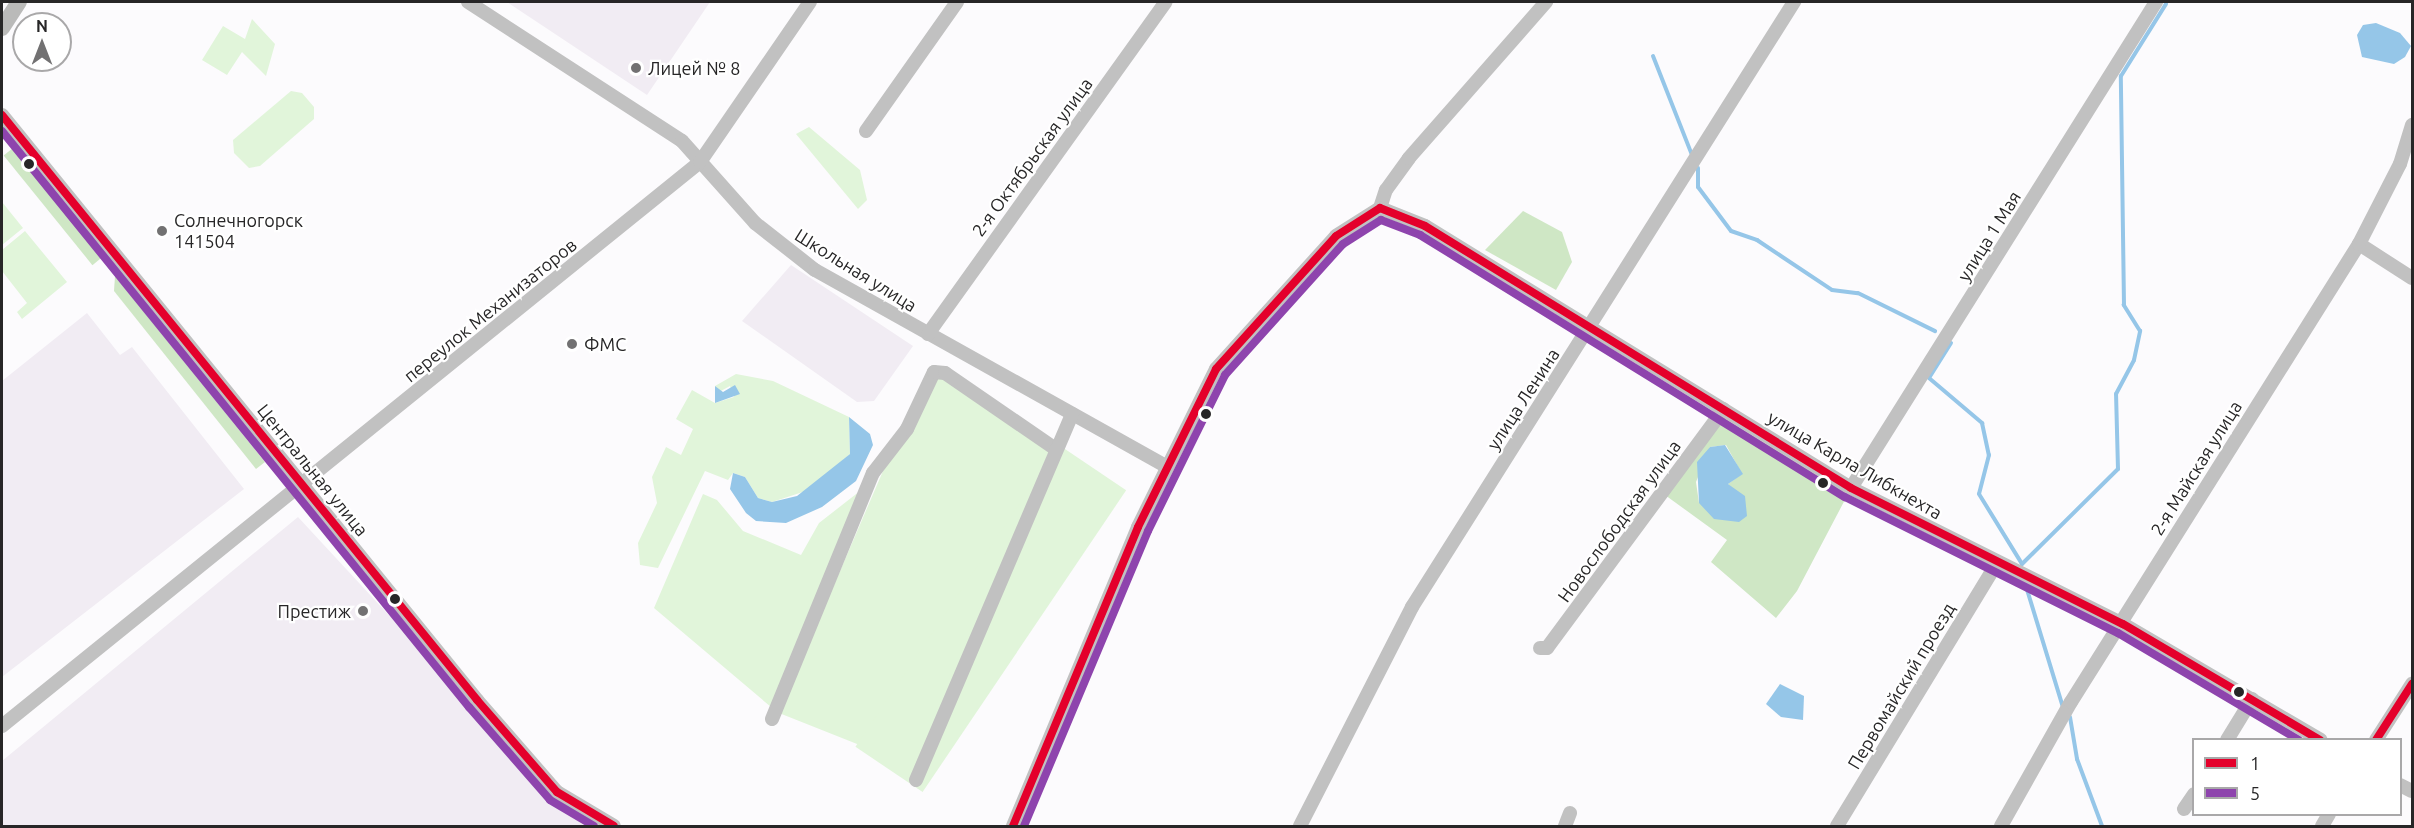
<!DOCTYPE html>
<html>
<head>
<meta charset="utf-8">
<style>
	body { margin:0 }
	#map { position:relative; width:2414px; height:828px; overflow:hidden; background:#fcfbfd; font-family:Ubuntu,sans-serif }
	div>[style] { position:absolute }
	.built>* { inset:0; background:#f1ecf3 }
	.green>* { inset:0; background:#e1f5da; transform-origin:0 0 }
	.forest>* { inset:0; background:#cfe7c5; transform-origin:0 0 }
	.water>* { inset:0; background:#95c6e8 }
	.stream>* { height:4px; margin:-2px; padding:0 2px; transform-origin:2px; border-radius:2px; background:#95c6e8 }
	.minor>* { height:14px; margin:-7px; padding:0 7px; transform-origin:7px; border-radius:7px; background:#c1c1c1 }
	.major>* { height:16px; margin:-8px; padding:0 8px; transform-origin:8px; border-radius:8px; background:#babab9 }
	.bus-1>* { height:8px; margin:-4px; padding:0 4px; transform-origin:4px; border-radius:4px; background:#e4002b }
	.bus-2>* { height:8px; margin:-4px; padding:0 4px; transform-origin:4px; border-radius:4px; background:#8e44ad }
	.dots>* { width:16px; height:16px; translate:-50% -50%; box-sizing:border-box; border:3px solid #fff; border-radius:50% }
	span { translate:-50% -50%; white-space:nowrap; text-align:center; line-height:1.15; -webkit-text-stroke:4.5px #fff; paint-order:stroke }
	.poi-label { font-size:18px; color:#272627 }
	.left { translate:0 -50%; text-align:left }
	.right { translate:-100% -50%; text-align:right }
	.street-label { font-size:18px; color:#272627 }
	.frame { position:absolute; inset:0; border:3px solid #272627; pointer-events:none }
	.legend { position:absolute; left:2192px; top:738px; width:210px; height:78px; box-sizing:border-box; background:#fff; border:2px solid #a9a8a9; margin:0; padding:8px 10px; list-style:none; font-size:18px; color:#272627 }
	.legend li { display:flex; align-items:center; gap:12px; height:30px }
	.legend b { width:30px; border:2px solid #a9a8a9 }
	.north { position:absolute; left:12px; top:12px; width:60px; height:60px; box-sizing:border-box; background:#fff; border:2px solid #a9a8a9; border-radius:50%; rotate:0deg; font-size:16px; font-weight:700; line-height:24px; text-align:center; color:#272627 }
	.north::after { content:''; display:block; margin:auto; width:21px; height:27px; background:#727172; clip-path:polygon(50% 0,100% 100%,50% 72%,0 100%) }
</style>
</head>
<body>
<div id="map">
	<div class="built">
		<div style="clip-path:polygon(507px 2px,710px 2px,647px 95px)"></div>
		<div style="clip-path:polygon(791px 265px,913px 346px,874px 401px,857px 402px,742px 321px)"></div>
		<div style="clip-path:polygon(87px 313px,120px 355px,132px 347px,244px 489px,2px 677px,2px 381px)"></div>
		<div style="clip-path:polygon(298px 517px,574px 815px,591px 826px,2px 826px,2px 761px)"></div>
	</div>
	<div class="green">
		<div style="clip-path:polygon(252px 19px,275px 44px,266px 76px,242px 52px,227px 75px,202px 60px,223px 26px,245px 39px)"></div>
		<div style="clip-path:polygon(291px 91px,302px 93px,314px 107px,314px 119px,260px 166px,249px 168px,234px 153px,233px 140px)"></div>
		<div style="clip-path:polygon(809px 127px,860px 170px,867px 200px,858px 209px,796px 134px)"></div>
		<div style="clip-path:polygon(2px 202px,23px 228px,2px 245px)"></div>
		<div style="clip-path:polygon(25px 231px,67px 282px,22px 319px,17px 312px,27px 303px,2px 271px,2px 250px)"></div>
		<div style="clip-path:polygon(736px 374px,773px 381px,849px 417px,850px 454px,809px 490px,772px 502px,758px 498px,745px 477px,733px 473px,728px 480px,705px 471px,658px 568px,640px 565px,638px 543px,657px 503px,652px 477px,666px 447px,681px 455px,693px 429px,676px 419px,692px 390px,715px 403px,734px 397px,730px 386px,719px 392px,715px 386px)"></div>
		<div style="clip-path:polygon(938px 375px,1050px 449px,915px 767px,779px 713px,883px 471px,912px 430px)"></div>
		<div style="left:1059px;top:445px;width:81px;height:364px;rotate:34deg"></div>
		<div style="clip-path:polygon(860px 491px,771px 707px,654px 608px,703px 494px,717px 500px,743px 531px,801px 555px,819px 523px)"></div>
	</div>
	<div class="forest">
		<div style="left:13px;top:148px;width:141px;height:12px;rotate:51deg"></div>
		<div style="clip-path:polygon(1523px 211px,1562px 232px,1572px 262px,1556px 290px,1485px 250px)"></div>
		<div style="clip-path:polygon(115px 276px,265px 462px,256px 469px,114px 291px)"></div>
		<div style="clip-path:polygon(evenodd,1724px 418px,1848px 494px,1797px 591px,1776px 618px,1711px 562px,1727px 540px,1665px 495px,1724px 418px,1726px 445px,1742px 474px,1728px 484px,1735px 492px,1699px 503px,1696px 482px,1710px 447px,1726px 445px)"></div>
	</div>
	<div class="water">
		<div style="clip-path:polygon(2376px 23px,2400px 33px,2411px 46px,2405px 57px,2394px 64px,2362px 57px,2357px 35px,2363px 25px)"></div>
		<div style="clip-path:polygon(735px 385px,740px 394px,715px 403px,715px 386px,723px 392px)"></div>
		<div style="clip-path:polygon(849px 417px,870px 434px,873px 445px,856px 481px,822px 507px,786px 523px,756px 521px,746px 513px,730px 489px,733px 473px,745px 477px,758px 498px,772px 502px,797px 496px,850px 454px)"></div>
		<div style="clip-path:polygon(1725px 445px,1743px 474px,1728px 484px,1745px 496px,1747px 516px,1739px 522px,1714px 519px,1699px 503px,1697px 462px,1710px 447px)"></div>
		<div style="clip-path:polygon(1780px 684px,1804px 696px,1803px 720px,1781px 717px,1766px 704px)"></div>
	</div>
	<div class="stream">
		<div style="left:1653px;top:56px;width:106px;rotate:68.5deg"></div>
		<div style="left:1698px;top:168px;width:19px;rotate:90deg"></div>
		<div style="left:1698px;top:187px;width:55px;rotate:53.1deg"></div>
		<div style="left:1731px;top:231px;width:28px;rotate:19deg"></div>
		<div style="left:1757px;top:240px;width:90px;rotate:33.7deg"></div>
		<div style="left:1832px;top:290px;width:26px;rotate:7deg"></div>
		<div style="left:1858px;top:293px;width:86px;rotate:26.3deg"></div>
		<div style="left:1951px;top:343px;width:41px;rotate:122.2deg"></div>
		<div style="left:1929px;top:378px;width:70px;rotate:40.3deg"></div>
		<div style="left:1982px;top:423px;width:33px;rotate:78deg"></div>
		<div style="left:1989px;top:455px;width:40px;rotate:104.4deg"></div>
		<div style="left:1979px;top:494px;width:82px;rotate:58.4deg"></div>
		<div style="left:2022px;top:564px;width:135px;rotate:-44.7deg"></div>
		<div style="left:2118px;top:469px;width:75px;rotate:-91.5deg"></div>
		<div style="left:2116px;top:394px;width:38px;rotate:-62deg"></div>
		<div style="left:2134px;top:360px;width:30px;rotate:-78deg"></div>
		<div style="left:2140px;top:331px;width:31px;rotate:-122deg"></div>
		<div style="left:2124px;top:305px;width:229px;rotate:-90.8deg"></div>
		<div style="left:2121px;top:76px;width:85px;rotate:-58deg"></div>
		<div style="left:2025px;top:583px;width:130px;rotate:73deg"></div>
		<div style="left:2070px;top:717px;width:43px;rotate:80.5deg"></div>
		<div style="left:2077px;top:759px;width:72px;rotate:69.5deg"></div>
	</div>
	<div class="minor">
		<div style="left:468px;top:2px;width:255px;rotate:33deg"></div>
		<div style="left:682px;top:141px;width:110px;rotate:48.3deg"></div>
		<div style="left:755px;top:223px;width:76px;rotate:38.1deg"></div>
		<div style="left:815px;top:270px;width:403px;rotate:29.2deg"></div>
		<div style="left:2px;top:115px;width:754px;rotate:50.92deg"></div>
		<div style="left:477px;top:700px;width:122px;rotate:49deg"></div>
		<div style="left:557px;top:792px;width:66px;rotate:30.8deg"></div>
		<div style="left:866px;top:131px;width:158px;rotate:-54.8deg"></div>
		<div style="left:1380px;top:208px;width:19px;rotate:-72deg"></div>
		<div style="left:1386px;top:190px;width:39px;rotate:-54deg"></div>
		<div style="left:1409px;top:158px;width:208px;rotate:-48.7deg"></div>
		<div style="left:2359px;top:244px;width:63px;rotate:32.7deg"></div>
		<div style="left:928px;top:334px;width:408px;rotate:-54.4deg"></div>
		<div style="left:1851px;top:488px;width:574px;rotate:-57.89deg"></div>
		<div style="left:1540px;top:648px;width:7px"></div>
		<div style="left:1547px;top:648px;width:297px;rotate:-53.5deg"></div>
		<div style="left:772px;top:719px;width:266px;rotate:-67.7deg"></div>
		<div style="left:873px;top:473px;width:56px;rotate:-52.3deg"></div>
		<div style="left:907px;top:429px;width:63px;rotate:-64.7deg"></div>
		<div style="left:934px;top:372px;width:11px;rotate:5deg"></div>
		<div style="left:945px;top:373px;width:132px;rotate:34.5deg"></div>
		<div style="left:2px;top:726px;width:897px;rotate:-38.94deg"></div>
		<div style="left:700px;top:162px;width:194px;rotate:-55.5deg"></div>
		<div style="left:2227px;top:740px;width:48px;rotate:-58.6deg"></div>
		<div style="left:2376px;top:740px;width:67px;rotate:-57.3deg"></div>
		<div style="left:916px;top:780px;width:398px;rotate:-66.9deg"></div>
		<div style="left:2400px;top:785px;width:13px;rotate:27deg"></div>
		<div style="left:2184px;top:809px;width:18px;rotate:-56deg"></div>
		<div style="left:1013px;top:826px;width:324px;rotate:-67.3deg"></div>
		<div style="left:1138px;top:527px;width:176px;rotate:-63.7deg"></div>
		<div style="left:1216px;top:369px;width:179px;rotate:-47.9deg"></div>
		<div style="left:1336px;top:236px;width:52px;rotate:-32.5deg"></div>
		<div style="left:1380px;top:208px;width:48px;rotate:21.8deg"></div>
		<div style="left:1425px;top:226px;width:500px;rotate:31.59deg"></div>
		<div style="left:1851px;top:488px;width:304px;rotate:26.6deg"></div>
		<div style="left:2123px;top:624px;width:229px;rotate:30.4deg"></div>
		<div style="left:1300px;top:826px;width:246px;rotate:-62.9deg"></div>
		<div style="left:1412px;top:607px;width:716px;rotate:-57.73deg"></div>
		<div style="left:1565px;top:826px;width:14px;rotate:-69deg"></div>
		<div style="left:1837px;top:826px;width:306px;rotate:-58.7deg"></div>
		<div style="left:2001px;top:826px;width:142px;rotate:-60.6deg"></div>
		<div style="left:2071px;top:702px;width:541px;rotate:-57.84deg"></div>
		<div style="left:2359px;top:244px;width:90px;rotate:-62.9deg"></div>
		<div style="left:2400px;top:164px;width:41px;rotate:-72.9deg"></div>
		<div style="left:2322px;top:826px;width:14px;rotate:-60deg"></div>
	</div>
	<div class="major">
		<div style="left:2px;top:28px;width:31px;rotate:-57deg"></div>
	</div>
	<div class="bus-1">
		<div style="left:2px;top:115px;width:754px;rotate:50.92deg"></div>
		<div style="left:477px;top:700px;width:122px;rotate:49deg"></div>
		<div style="left:557px;top:792px;width:66px;rotate:30.8deg"></div>
		<div style="left:2376px;top:740px;width:67px;rotate:-57.3deg"></div>
		<div style="left:1013px;top:826px;width:324px;rotate:-67.3deg"></div>
		<div style="left:1138px;top:527px;width:176px;rotate:-63.7deg"></div>
		<div style="left:1216px;top:369px;width:179px;rotate:-47.9deg"></div>
		<div style="left:1336px;top:236px;width:52px;rotate:-32.5deg"></div>
		<div style="left:1380px;top:208px;width:48px;rotate:21.8deg"></div>
		<div style="left:1425px;top:226px;width:500px;rotate:31.59deg"></div>
		<div style="left:1851px;top:488px;width:304px;rotate:26.6deg"></div>
		<div style="left:2123px;top:624px;width:229px;rotate:30.5deg"></div>
	</div>
	<div class="bus-2">
		<div style="left:2px;top:131px;width:742px;rotate:50.97deg"></div>
		<div style="left:469px;top:707px;width:123px;rotate:48.9deg"></div>
		<div style="left:550px;top:800px;width:51px;rotate:30.6deg"></div>
		<div style="left:1024px;top:826px;width:320px;rotate:-67.2deg"></div>
		<div style="left:1148px;top:531px;width:174px;rotate:-63.7deg"></div>
		<div style="left:1225px;top:375px;width:176px;rotate:-48deg"></div>
		<div style="left:1343px;top:244px;width:45px;rotate:-32.3deg"></div>
		<div style="left:1381px;top:220px;width:42px;rotate:21deg"></div>
		<div style="left:1420px;top:235px;width:499px;rotate:31.7deg"></div>
		<div style="left:1845px;top:497px;width:305px;rotate:26.5deg"></div>
		<div style="left:2118px;top:633px;width:210px;rotate:30.6deg"></div>
	</div>
	<div class="dots">
		<div style="left:636px;top:68px;background:#727172"></div>
		<div style="left:29px;top:164px;background:#272627"></div>
		<div style="left:162px;top:231px;background:#727172"></div>
		<div style="left:572px;top:344px;background:#727172"></div>
		<div style="left:1206px;top:414px;background:#272627"></div>
		<div style="left:1823px;top:483px;background:#272627"></div>
		<div style="left:395px;top:599px;background:#272627"></div>
		<div style="left:363px;top:611px;background:#727172"></div>
		<div style="left:2239px;top:692px;background:#272627"></div>
	</div>
	<div class="poi-label">
		<span class="left" style="left:648px;top:68px">Лицей № 8</span>
		<span class="left" style="left:174px;top:231px">Солнечногорск<br>141504</span>
		<span class="left" style="left:584px;top:344px">ФМС</span>
		<span class="right" style="left:351px;top:611px">Престиж</span>
	</div>
	<div class="street-label">
		<span style="left:1032px;top:157px;rotate:-54deg">2-я Октябрьская улица</span>
		<span style="left:1989px;top:236px;rotate:-58deg">улица 1 Мая</span>
		<span style="left:856px;top:270px;rotate:32deg">Школьная улица</span>
		<span style="left:490px;top:310px;rotate:-39deg">переулок Механизаторов</span>
		<span style="left:1523px;top:399px;rotate:-57deg">улица Ленина</span>
		<span style="left:1855px;top:465px;rotate:30deg">улица Карла Либкнехта</span>
		<span style="left:2196px;top:468px;rotate:-58deg">2-я Майская улица</span>
		<span style="left:313px;top:470px;rotate:51deg">Центральная улица</span>
		<span style="left:1619px;top:521px;rotate:-54deg">Новослободская улица</span>
		<span style="left:1901px;top:686px;rotate:-59deg">Первомайский проезд</span>
	</div>
	<div class="frame"></div>
	<ul class="legend">
	<li><b style="height:8px;background:#e4002b"></b>1</li>
	<li><b style="height:8px;background:#8e44ad"></b>5</li>
	</ul>
	<div class="north">N</div>
</div>
</body>
</html>
